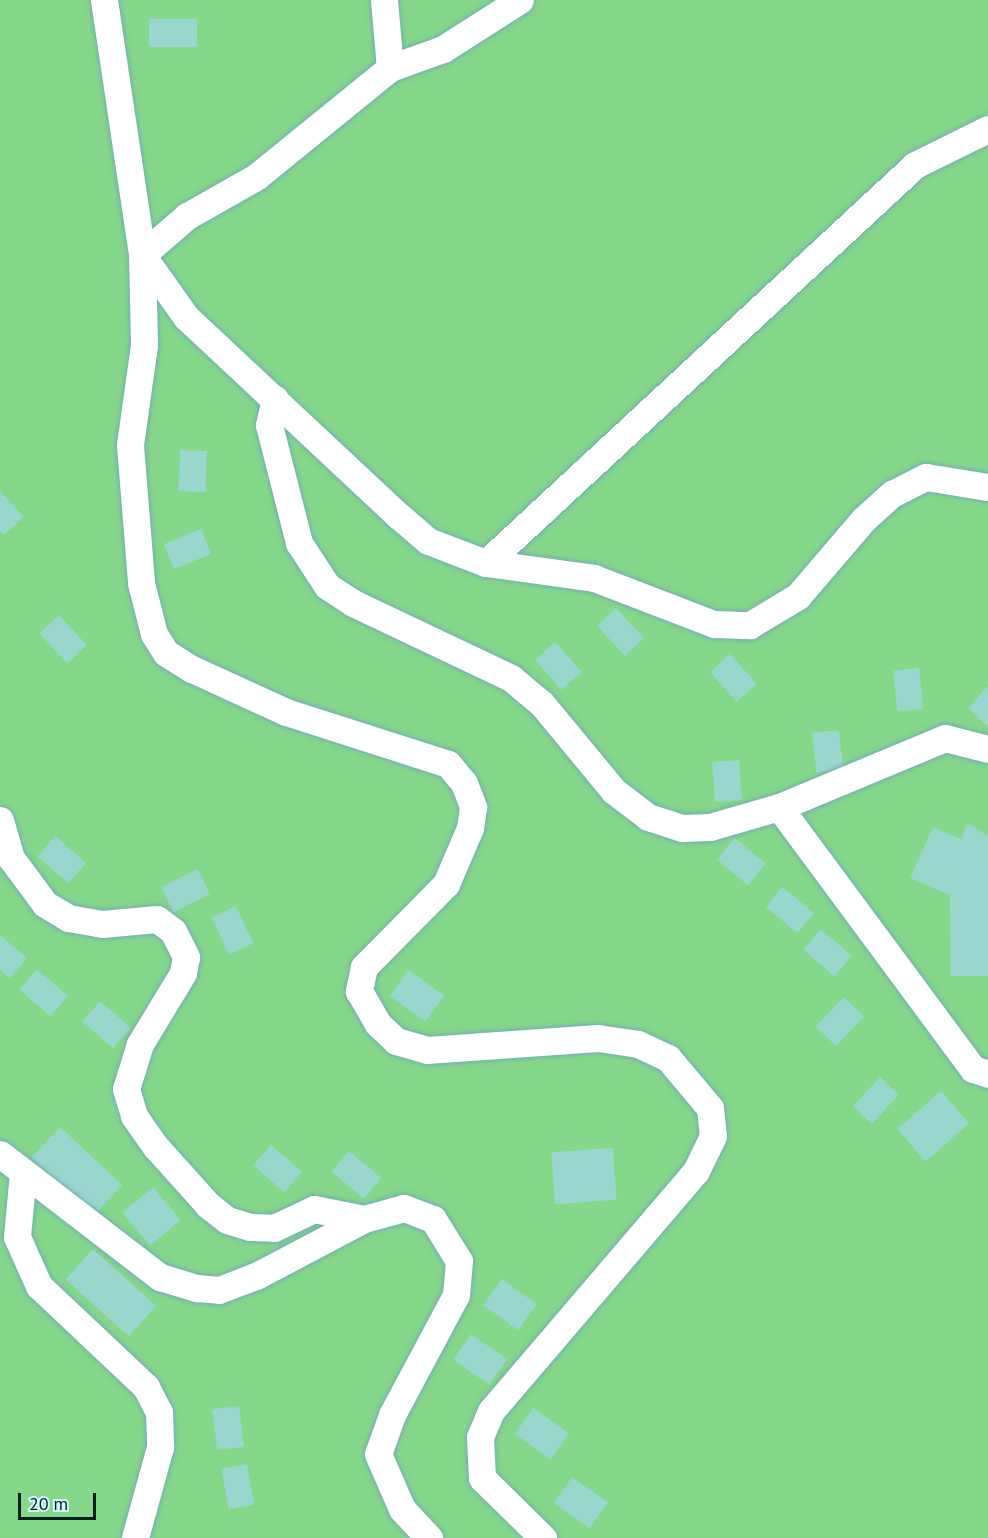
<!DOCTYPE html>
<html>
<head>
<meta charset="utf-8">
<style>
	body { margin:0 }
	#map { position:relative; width:988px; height:1538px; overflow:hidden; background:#b1eff7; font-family:"PT Sans",sans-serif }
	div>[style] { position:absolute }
	.green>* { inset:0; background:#85d789; transform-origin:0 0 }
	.building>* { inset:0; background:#99d6ce; transform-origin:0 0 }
	.roads { filter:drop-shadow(0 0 2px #71aeb5) drop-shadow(0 0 2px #71aeb5) }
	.minor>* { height:27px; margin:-13.5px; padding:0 13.5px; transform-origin:13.5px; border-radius:13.5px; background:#fff }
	span { translate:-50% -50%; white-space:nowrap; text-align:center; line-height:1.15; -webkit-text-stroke:5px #d3f8fc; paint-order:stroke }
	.scale { position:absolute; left:18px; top:1493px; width:78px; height:27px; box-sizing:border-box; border:3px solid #031c1e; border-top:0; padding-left:8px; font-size:18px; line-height:21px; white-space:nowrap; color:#031c1e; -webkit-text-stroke:4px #d3f8fc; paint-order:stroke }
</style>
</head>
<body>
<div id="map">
	<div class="green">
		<div style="left:0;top:0;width:988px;height:1538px"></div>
	</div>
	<div class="building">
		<div style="left:197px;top:19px;width:28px;height:48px;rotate:90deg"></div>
		<div style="left:180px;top:450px;width:27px;height:41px;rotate:2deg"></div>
		<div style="clip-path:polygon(0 491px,24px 517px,4px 535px,0 531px)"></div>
		<div style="left:201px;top:529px;width:27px;height:40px;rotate:68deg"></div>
		<div style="left:616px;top:608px;width:41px;height:26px;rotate:47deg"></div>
		<div style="left:59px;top:615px;width:41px;height:27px;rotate:47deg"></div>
		<div style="left:555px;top:642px;width:40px;height:27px;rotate:48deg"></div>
		<div style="left:730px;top:654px;width:40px;height:27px;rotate:48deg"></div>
		<div style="left:919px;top:668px;width:41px;height:26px;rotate:84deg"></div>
		<div style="clip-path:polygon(988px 686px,988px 727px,968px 708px)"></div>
		<div style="left:839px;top:730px;width:40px;height:27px;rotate:84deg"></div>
		<div style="left:739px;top:760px;width:40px;height:27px;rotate:86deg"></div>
		<div style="clip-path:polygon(968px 823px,988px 836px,988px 976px,951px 976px,950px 895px,910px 878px,933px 827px,961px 839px)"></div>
		<div style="left:55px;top:836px;width:41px;height:27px;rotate:41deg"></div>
		<div style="left:735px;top:838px;width:40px;height:28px;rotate:40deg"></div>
		<div style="left:198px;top:869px;width:28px;height:41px;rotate:64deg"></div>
		<div style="left:782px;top:887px;width:41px;height:26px;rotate:39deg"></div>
		<div style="left:236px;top:906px;width:41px;height:27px;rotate:65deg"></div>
		<div style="left:821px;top:929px;width:41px;height:27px;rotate:41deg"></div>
		<div style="clip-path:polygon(0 935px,27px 958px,10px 978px,0 970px)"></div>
		<div style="left:37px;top:969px;width:41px;height:27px;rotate:41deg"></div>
		<div style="left:408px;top:970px;width:44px;height:32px;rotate:35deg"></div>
		<div style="left:844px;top:997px;width:28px;height:41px;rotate:44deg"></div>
		<div style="left:100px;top:1001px;width:41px;height:27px;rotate:41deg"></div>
		<div style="left:880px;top:1077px;width:26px;height:40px;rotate:43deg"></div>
		<div style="left:941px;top:1091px;width:43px;height:58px;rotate:49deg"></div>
		<div style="left:60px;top:1127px;width:85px;height:42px;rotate:43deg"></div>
		<div style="left:271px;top:1145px;width:41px;height:27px;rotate:41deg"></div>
		<div style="left:613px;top:1148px;width:52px;height:62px;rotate:86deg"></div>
		<div style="left:349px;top:1151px;width:42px;height:27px;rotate:40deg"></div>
		<div style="left:153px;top:1187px;width:43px;height:40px;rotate:50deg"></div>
		<div style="left:93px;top:1249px;width:85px;height:41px;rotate:42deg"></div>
		<div style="left:502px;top:1279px;width:43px;height:32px;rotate:36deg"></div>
		<div style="left:471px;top:1334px;width:44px;height:31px;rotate:35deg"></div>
		<div style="left:239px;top:1406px;width:41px;height:27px;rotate:83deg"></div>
		<div style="left:533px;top:1408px;width:44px;height:32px;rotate:35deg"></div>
		<div style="left:247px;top:1464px;width:41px;height:26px;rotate:80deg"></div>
		<div style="left:572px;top:1477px;width:44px;height:32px;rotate:35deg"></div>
	</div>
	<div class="roads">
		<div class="minor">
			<div style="left:104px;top:0;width:258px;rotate:81.5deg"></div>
			<div style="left:142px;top:255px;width:90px;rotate:88.7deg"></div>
			<div style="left:144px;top:345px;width:101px;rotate:98deg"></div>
			<div style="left:130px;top:445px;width:138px;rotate:85.4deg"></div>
			<div style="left:141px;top:583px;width:53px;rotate:75.7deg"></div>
			<div style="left:154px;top:634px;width:22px;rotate:58deg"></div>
			<div style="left:166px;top:653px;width:31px;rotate:32deg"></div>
			<div style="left:192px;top:669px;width:103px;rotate:24.6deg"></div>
			<div style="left:286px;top:712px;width:170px;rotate:17.8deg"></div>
			<div style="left:448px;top:764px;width:25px;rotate:50deg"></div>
			<div style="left:464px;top:783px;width:26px;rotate:69deg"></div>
			<div style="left:473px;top:807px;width:21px;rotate:98deg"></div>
			<div style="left:470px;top:828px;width:61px;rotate:113.2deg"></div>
			<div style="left:446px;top:884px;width:117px;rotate:134.7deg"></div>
			<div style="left:364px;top:967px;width:25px;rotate:102deg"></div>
			<div style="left:359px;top:991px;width:38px;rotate:60deg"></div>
			<div style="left:378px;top:1024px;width:25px;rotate:43deg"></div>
			<div style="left:396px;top:1041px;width:32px;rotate:16deg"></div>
			<div style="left:427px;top:1050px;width:171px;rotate:-4deg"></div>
			<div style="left:598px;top:1038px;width:40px;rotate:8.5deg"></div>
			<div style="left:638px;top:1044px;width:33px;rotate:25deg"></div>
			<div style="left:668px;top:1058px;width:65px;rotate:50deg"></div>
			<div style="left:710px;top:1108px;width:28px;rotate:84deg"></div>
			<div style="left:713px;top:1136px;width:39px;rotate:116deg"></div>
			<div style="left:696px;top:1171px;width:316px;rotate:130.5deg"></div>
			<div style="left:491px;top:1411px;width:28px;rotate:113deg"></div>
			<div style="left:480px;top:1437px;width:41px;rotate:87.2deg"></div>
			<div style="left:482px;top:1478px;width:86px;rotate:44.5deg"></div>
			<div style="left:384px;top:0;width:68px;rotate:85deg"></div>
			<div style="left:142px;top:255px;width:76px;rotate:54.6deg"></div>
			<div style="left:186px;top:317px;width:291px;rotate:43.1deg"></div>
			<div style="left:399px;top:516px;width:38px;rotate:41deg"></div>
			<div style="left:428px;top:541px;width:62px;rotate:20.8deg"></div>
			<div style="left:486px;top:563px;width:109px;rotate:7.9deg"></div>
			<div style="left:594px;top:578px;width:129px;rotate:21deg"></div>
			<div style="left:714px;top:624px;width:36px;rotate:2deg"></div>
			<div style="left:750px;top:625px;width:56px;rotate:-31.1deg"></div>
			<div style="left:798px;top:596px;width:101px;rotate:-49.4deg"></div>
			<div style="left:864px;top:519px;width:38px;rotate:-42deg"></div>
			<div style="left:892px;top:494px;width:38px;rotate:-27deg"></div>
			<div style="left:926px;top:477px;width:63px;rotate:9.2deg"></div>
			<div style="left:142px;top:255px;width:60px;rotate:-40.9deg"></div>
			<div style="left:187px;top:216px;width:79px;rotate:-29.5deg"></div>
			<div style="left:256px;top:177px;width:173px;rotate:-39.1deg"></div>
			<div style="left:390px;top:68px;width:56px;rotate:-19.7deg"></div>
			<div style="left:443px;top:49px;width:91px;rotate:-32.5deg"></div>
			<div style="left:275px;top:399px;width:27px;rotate:103deg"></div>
			<div style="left:269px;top:425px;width:122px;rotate:75.7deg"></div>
			<div style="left:299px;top:543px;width:51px;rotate:56.9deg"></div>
			<div style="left:327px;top:586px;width:31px;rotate:33deg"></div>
			<div style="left:353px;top:603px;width:175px;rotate:25.4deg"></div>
			<div style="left:511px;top:678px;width:40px;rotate:40deg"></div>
			<div style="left:542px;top:704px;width:113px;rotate:50.4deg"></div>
			<div style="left:614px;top:791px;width:43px;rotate:37.4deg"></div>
			<div style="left:648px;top:817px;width:36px;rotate:18deg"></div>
			<div style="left:682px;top:828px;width:28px;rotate:-2deg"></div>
			<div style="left:710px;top:827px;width:72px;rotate:-16.2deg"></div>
			<div style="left:486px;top:563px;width:585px;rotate:-42.85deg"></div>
			<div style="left:915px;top:165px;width:81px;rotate:-26.3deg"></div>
			<div style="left:988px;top:749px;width:44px;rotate:-165.7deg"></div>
			<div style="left:945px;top:738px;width:180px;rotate:157.4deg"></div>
			<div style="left:779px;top:807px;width:326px;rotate:53.5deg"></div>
			<div style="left:973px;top:1069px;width:16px;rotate:18deg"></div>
			<div style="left:0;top:820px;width:40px;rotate:74deg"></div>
			<div style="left:11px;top:858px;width:57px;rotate:53.5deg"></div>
			<div style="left:45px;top:904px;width:27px;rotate:31deg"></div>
			<div style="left:68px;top:918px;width:35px;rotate:10deg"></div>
			<div style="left:102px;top:924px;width:55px;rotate:-5.2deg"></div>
			<div style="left:157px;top:919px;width:20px;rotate:37deg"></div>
			<div style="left:173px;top:931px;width:29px;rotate:63deg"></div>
			<div style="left:186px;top:957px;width:16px;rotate:101deg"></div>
			<div style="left:183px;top:973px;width:83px;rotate:121.2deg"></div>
			<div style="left:140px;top:1044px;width:47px;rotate:107.3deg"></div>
			<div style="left:126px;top:1089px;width:28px;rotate:73deg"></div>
			<div style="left:134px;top:1116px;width:38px;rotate:55deg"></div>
			<div style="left:156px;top:1147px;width:78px;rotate:48.1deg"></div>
			<div style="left:208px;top:1205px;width:24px;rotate:38deg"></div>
			<div style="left:227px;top:1220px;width:24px;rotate:17deg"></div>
			<div style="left:250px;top:1227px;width:24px;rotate:2deg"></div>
			<div style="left:274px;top:1228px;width:44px;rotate:-25.4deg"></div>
			<div style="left:314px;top:1209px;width:51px;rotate:11.3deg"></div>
			<div style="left:0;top:1154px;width:202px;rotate:37.6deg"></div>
			<div style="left:160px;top:1277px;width:39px;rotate:17deg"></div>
			<div style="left:197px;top:1288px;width:22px;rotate:5deg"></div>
			<div style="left:219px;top:1290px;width:40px;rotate:-21deg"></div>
			<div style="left:256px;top:1276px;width:122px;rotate:-27.8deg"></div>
			<div style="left:364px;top:1219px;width:41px;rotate:-15.4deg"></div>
			<div style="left:404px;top:1208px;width:31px;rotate:21deg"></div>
			<div style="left:433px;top:1219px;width:49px;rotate:58.2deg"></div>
			<div style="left:459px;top:1261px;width:34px;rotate:95deg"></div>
			<div style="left:456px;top:1295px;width:136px;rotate:118.1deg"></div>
			<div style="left:392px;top:1415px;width:41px;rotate:109.7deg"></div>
			<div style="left:378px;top:1454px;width:60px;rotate:66.4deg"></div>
			<div style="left:402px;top:1509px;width:40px;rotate:47deg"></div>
			<div style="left:23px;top:1172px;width:65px;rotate:95.3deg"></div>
			<div style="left:17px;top:1237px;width:54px;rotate:65.8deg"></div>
			<div style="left:39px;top:1286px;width:147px;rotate:43.3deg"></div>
			<div style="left:146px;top:1387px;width:28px;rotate:63deg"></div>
			<div style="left:159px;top:1412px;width:35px;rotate:88deg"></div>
			<div style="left:160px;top:1447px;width:94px;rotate:105.4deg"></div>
		</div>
	</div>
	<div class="scale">20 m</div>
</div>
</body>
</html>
